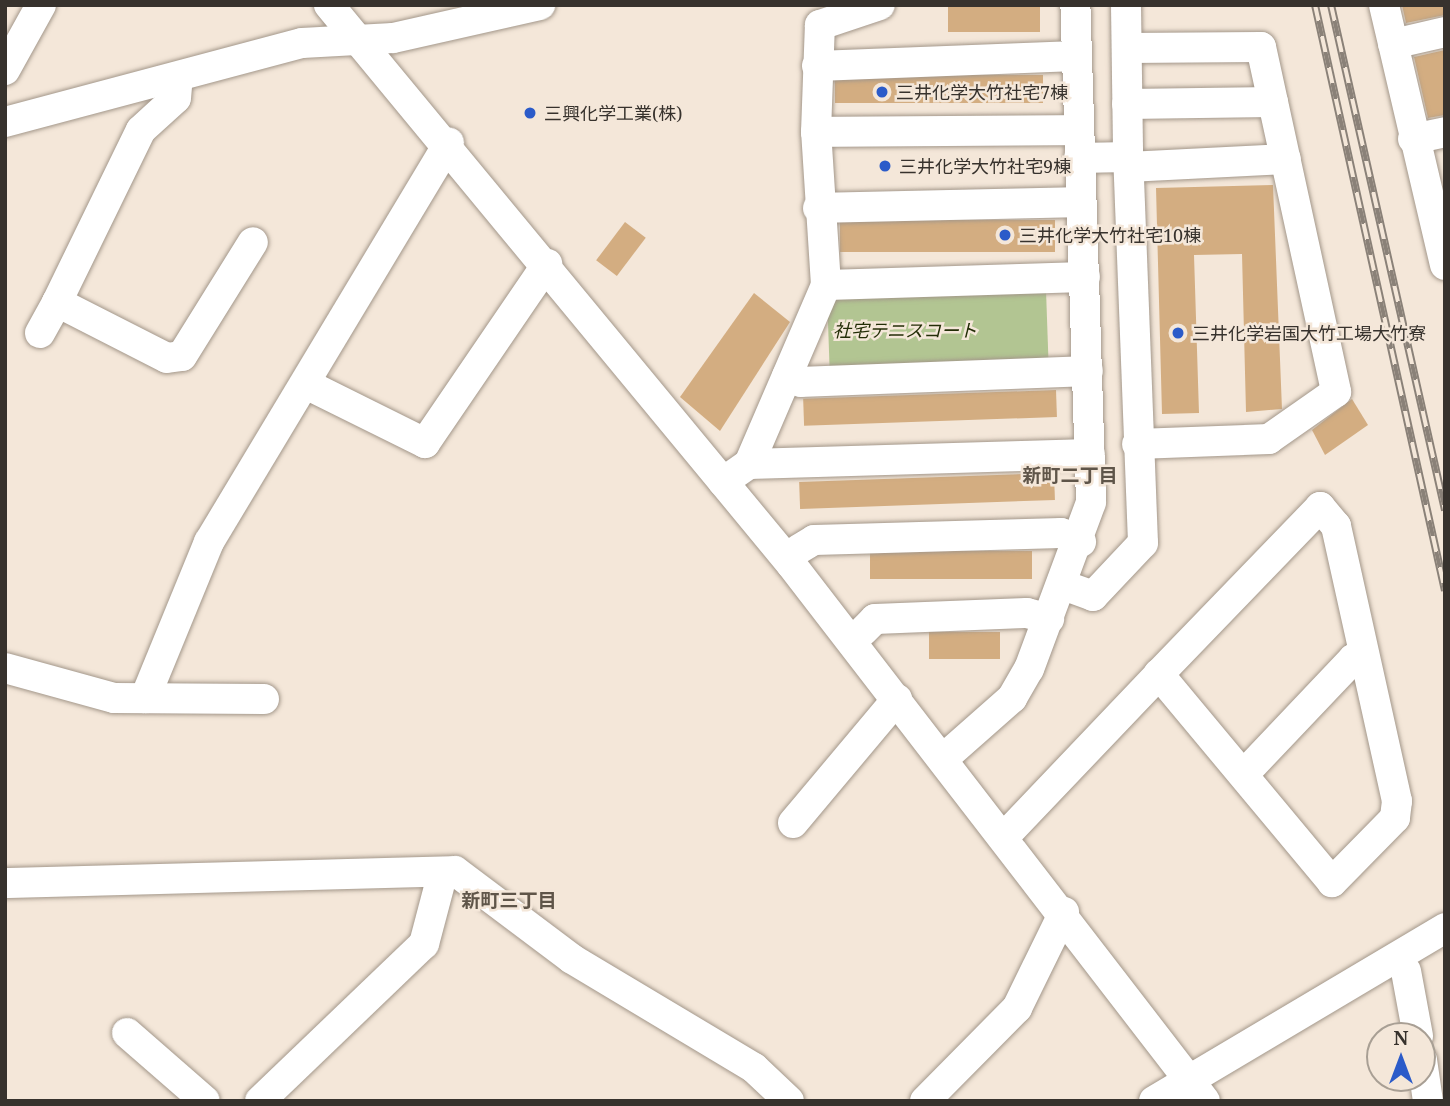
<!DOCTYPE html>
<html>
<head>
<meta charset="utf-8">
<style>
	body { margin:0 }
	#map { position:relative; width:1450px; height:1106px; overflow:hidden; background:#f4e7d9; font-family:"Noto Serif","Noto Sans JP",serif }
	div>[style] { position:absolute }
	.green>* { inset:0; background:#b2c592; transform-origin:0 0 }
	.building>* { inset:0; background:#d3ad81; transform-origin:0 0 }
	.roads { filter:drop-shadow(0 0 2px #a3978a) drop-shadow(0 0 2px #a3978a) }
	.minor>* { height:30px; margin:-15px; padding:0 15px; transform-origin:15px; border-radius:15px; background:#fff }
	.rail>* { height:8px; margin-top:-4px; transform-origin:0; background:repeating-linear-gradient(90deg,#f4e7d9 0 16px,#8a8178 0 32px); box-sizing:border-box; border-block:2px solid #8a8178 }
	.dots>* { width:19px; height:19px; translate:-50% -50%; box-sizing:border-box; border:4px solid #f4e7d9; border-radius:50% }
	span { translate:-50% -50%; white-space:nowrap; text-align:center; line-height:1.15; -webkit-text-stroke:5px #f4e7d9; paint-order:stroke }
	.poi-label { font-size:18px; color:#37322d }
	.left { translate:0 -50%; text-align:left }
	.park-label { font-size:18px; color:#232e07; font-style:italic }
	.neighbourhood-label { font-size:19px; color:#5f5549; font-weight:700 }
	.frame { position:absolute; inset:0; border:7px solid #37322d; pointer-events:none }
	.north { position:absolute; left:1366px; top:1022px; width:70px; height:70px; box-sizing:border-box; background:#f4e7d9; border:2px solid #a89f94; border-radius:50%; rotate:0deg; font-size:19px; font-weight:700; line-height:28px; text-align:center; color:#37322d }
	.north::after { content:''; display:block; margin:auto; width:24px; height:32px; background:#2b5bc9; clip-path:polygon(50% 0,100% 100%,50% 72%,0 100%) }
</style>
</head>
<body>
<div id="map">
	<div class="green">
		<div style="left:1046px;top:290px;width:75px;height:219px;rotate:88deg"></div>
	</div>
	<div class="building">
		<div style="left:948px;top:5px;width:92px;height:27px"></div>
		<div style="clip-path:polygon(1402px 5px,1445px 5px,1445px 15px,1406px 23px)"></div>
		<div style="clip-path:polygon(1445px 50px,1445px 115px,1428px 118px,1414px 57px)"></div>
		<div style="left:1043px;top:75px;width:28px;height:208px;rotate:90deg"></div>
		<div style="clip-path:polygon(1273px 185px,1282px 409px,1246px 412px,1242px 254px,1194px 255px,1199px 413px,1162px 414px,1156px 188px)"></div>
		<div style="left:1055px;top:220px;width:32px;height:215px;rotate:90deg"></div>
		<div style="left:625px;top:222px;width:26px;height:48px;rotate:37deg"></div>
		<div style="clip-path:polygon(754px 293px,790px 322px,720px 431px,680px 397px)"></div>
		<div style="left:1056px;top:390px;width:27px;height:253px;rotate:88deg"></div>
		<div style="clip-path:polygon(1352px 399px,1368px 425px,1325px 455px,1312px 430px)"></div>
		<div style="left:1054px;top:473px;width:27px;height:255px;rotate:88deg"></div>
		<div style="left:1032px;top:551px;width:28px;height:162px;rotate:90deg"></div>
		<div style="left:1000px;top:632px;width:27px;height:71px;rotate:90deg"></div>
	</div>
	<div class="roads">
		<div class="minor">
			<div style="left:329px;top:5px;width:725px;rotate:50.43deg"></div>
			<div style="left:791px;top:564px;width:678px;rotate:52.37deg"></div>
			<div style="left:1126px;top:5px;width:152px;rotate:89.2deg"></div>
			<div style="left:1384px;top:5px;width:267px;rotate:76.8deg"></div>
			<div style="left:1393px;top:44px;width:53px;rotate:-13deg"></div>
			<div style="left:1127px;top:48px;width:134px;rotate:-0.4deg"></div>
			<div style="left:1261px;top:47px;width:353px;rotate:77.7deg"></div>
			<div style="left:1336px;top:392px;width:82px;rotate:145deg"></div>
			<div style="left:1269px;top:439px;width:132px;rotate:177.8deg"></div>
			<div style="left:817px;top:66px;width:259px;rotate:-2.2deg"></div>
			<div style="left:5px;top:70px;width:74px;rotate:-61deg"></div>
			<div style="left:1127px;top:104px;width:146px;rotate:-0.8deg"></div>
			<div style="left:5px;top:122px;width:307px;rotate:-14.9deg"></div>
			<div style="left:302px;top:43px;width:91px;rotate:-3.1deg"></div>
			<div style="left:393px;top:38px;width:151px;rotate:-12.7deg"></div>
			<div style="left:816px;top:132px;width:262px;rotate:-0.4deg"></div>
			<div style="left:1413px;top:139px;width:33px;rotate:-12deg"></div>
			<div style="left:1128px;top:167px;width:158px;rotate:-2.9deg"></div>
			<div style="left:818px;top:208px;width:263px;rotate:-1.3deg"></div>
			<div style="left:826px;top:285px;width:259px;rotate:-1.8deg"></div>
			<div style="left:57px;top:302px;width:191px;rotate:-64deg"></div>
			<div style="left:141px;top:130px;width:47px;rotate:-42.4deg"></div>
			<div style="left:176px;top:98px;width:21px;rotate:-85deg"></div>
			<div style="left:40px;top:333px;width:35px;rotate:-61deg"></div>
			<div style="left:57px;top:302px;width:123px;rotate:27deg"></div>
			<div style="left:167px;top:358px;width:15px;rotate:-8deg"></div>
			<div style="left:182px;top:356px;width:134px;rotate:-58.1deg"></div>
			<div style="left:787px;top:376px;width:15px;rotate:23deg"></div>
			<div style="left:801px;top:382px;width:287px;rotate:-2.2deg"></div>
			<div style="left:306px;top:384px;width:133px;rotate:26.4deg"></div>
			<div style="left:425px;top:443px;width:217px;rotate:-55.7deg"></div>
			<div style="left:749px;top:464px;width:341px;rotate:-1.7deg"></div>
			<div style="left:723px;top:482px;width:32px;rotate:-35deg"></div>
			<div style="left:749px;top:464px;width:195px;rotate:-66.7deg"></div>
			<div style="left:826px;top:285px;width:153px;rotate:-93.7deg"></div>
			<div style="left:816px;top:132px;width:107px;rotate:-87.9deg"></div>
			<div style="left:820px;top:25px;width:63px;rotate:-18.4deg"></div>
			<div style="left:799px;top:549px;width:17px;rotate:-31deg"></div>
			<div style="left:814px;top:540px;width:247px;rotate:-1.6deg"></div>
			<div style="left:1061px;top:533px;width:22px;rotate:24deg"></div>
			<div style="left:1063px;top:585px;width:32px;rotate:20deg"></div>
			<div style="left:1093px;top:596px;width:73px;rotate:-46.7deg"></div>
			<div style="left:1143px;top:543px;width:386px;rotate:-92.2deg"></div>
			<div style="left:1128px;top:157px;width:49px;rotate:178.8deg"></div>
			<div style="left:863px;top:631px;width:17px;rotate:-45deg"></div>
			<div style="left:875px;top:619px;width:152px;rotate:-2.3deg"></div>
			<div style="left:1027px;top:613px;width:23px;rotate:15deg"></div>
			<div style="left:5px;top:668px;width:113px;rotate:15.4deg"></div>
			<div style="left:114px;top:698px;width:150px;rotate:0.4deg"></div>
			<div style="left:145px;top:698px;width:169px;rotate:-67.7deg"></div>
			<div style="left:209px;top:542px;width:466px;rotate:-59deg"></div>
			<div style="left:944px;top:758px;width:91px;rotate:-41.4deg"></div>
			<div style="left:1012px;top:698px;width:34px;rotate:-60deg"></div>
			<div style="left:1029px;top:669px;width:178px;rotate:-69.6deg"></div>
			<div style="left:1091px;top:502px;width:497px;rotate:-91.8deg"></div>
			<div style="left:1245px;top:773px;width:157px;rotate:-46.5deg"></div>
			<div style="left:1353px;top:659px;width:11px;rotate:-10deg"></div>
			<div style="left:793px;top:823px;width:162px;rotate:-50deg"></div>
			<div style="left:1004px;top:837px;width:225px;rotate:-46.4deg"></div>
			<div style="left:1159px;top:674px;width:232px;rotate:-46deg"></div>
			<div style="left:1320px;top:507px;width:25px;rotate:50deg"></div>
			<div style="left:1336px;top:526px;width:282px;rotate:77.5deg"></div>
			<div style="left:1397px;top:801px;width:17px;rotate:97deg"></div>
			<div style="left:1395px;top:818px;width:90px;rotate:134.5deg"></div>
			<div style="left:1332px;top:882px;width:271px;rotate:-129.8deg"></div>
			<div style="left:5px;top:883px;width:450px;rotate:-1.5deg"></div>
			<div style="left:455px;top:871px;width:146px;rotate:36.9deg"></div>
			<div style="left:572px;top:959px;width:212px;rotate:30.9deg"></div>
			<div style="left:754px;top:1068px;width:48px;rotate:43.3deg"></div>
			<div style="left:1406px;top:971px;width:66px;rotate:79.5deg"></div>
			<div style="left:127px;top:1033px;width:103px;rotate:41.1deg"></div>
			<div style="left:1422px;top:1060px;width:41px;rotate:81.7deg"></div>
			<div style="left:260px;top:1101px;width:227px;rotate:-43.8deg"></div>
			<div style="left:424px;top:944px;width:74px;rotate:-75.2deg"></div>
			<div style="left:925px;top:1101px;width:131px;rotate:-45.3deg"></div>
			<div style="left:1017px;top:1008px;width:107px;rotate:-63.9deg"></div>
			<div style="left:1154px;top:1101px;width:339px;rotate:-30.7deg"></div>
		</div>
	</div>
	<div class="rail">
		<div style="left:1315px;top:5px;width:600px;rotate:77.49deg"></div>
		<div style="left:1331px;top:5px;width:518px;rotate:77.28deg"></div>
	</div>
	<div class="dots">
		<div style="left:882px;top:92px;background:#2b5bc9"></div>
		<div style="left:530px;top:113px;background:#2b5bc9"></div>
		<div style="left:885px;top:166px;background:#2b5bc9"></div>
		<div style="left:1005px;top:235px;background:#2b5bc9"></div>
		<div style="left:1178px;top:333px;background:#2b5bc9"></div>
	</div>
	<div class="poi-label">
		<span class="left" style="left:896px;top:92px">三井化学大竹社宅7棟</span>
		<span class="left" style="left:544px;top:113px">三興化学工業(株)</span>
		<span class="left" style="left:899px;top:166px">三井化学大竹社宅9棟</span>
		<span class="left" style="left:1019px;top:235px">三井化学大竹社宅10棟</span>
		<span class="left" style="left:1192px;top:333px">三井化学岩国大竹工場大竹寮</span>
	</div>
	<div class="park-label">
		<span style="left:905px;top:330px">社宅テニスコート</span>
	</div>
	<div class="neighbourhood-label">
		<span style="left:1070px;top:476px">新町二丁目</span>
		<span style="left:509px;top:901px">新町三丁目</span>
	</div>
	<div class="frame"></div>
	<div class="north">N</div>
</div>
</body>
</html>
